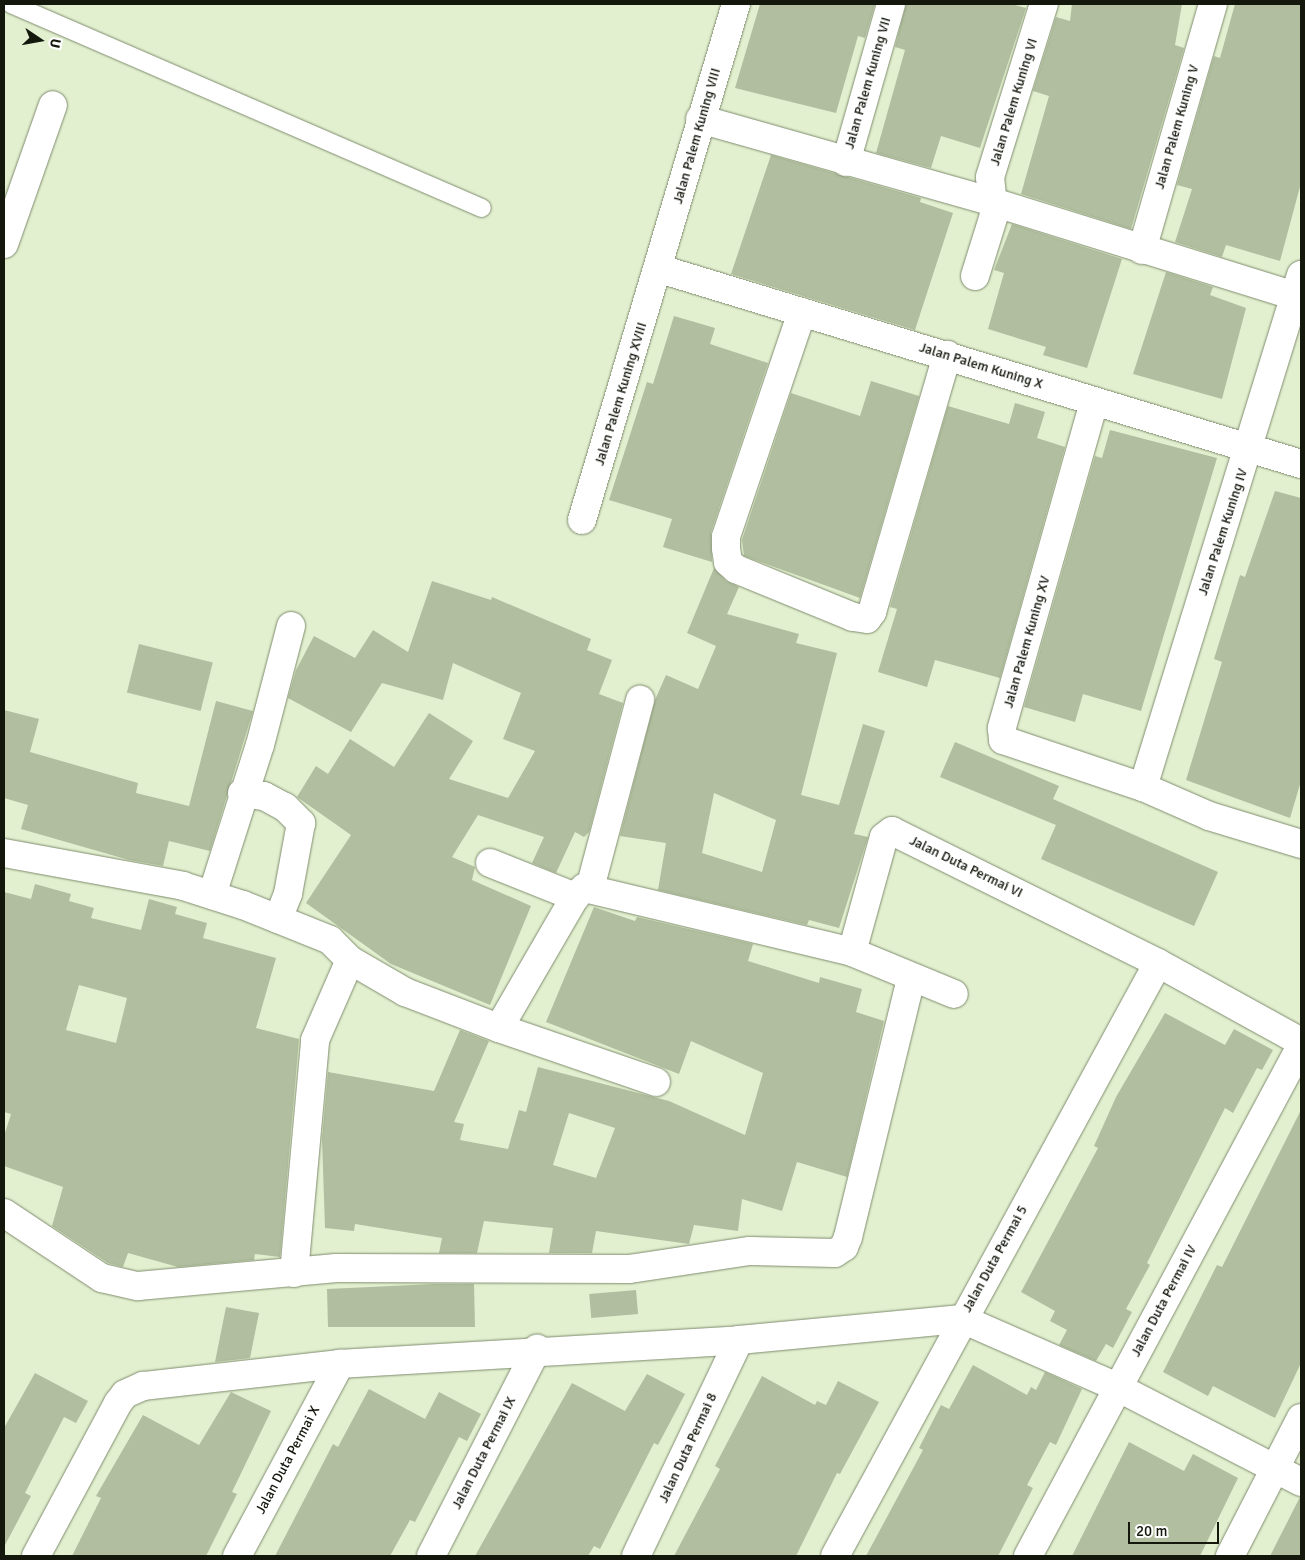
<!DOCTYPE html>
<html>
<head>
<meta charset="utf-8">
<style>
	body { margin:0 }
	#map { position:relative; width:1305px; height:1560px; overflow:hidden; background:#e3f0d0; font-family:Signika,sans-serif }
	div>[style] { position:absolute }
	.building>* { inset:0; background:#b1be9f; transform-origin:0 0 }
	.roads { filter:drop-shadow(0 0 1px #7f8c6e) drop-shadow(0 0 1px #7f8c6e) }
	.service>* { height:18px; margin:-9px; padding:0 9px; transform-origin:9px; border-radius:9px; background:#fff }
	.minor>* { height:28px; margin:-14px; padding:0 14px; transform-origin:14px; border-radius:14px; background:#fff }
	span { translate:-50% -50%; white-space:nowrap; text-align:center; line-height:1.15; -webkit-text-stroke:4px #fff; paint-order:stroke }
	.street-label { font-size:14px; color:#13170c }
	.frame { position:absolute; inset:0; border:5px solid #13170c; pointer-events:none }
	.north { position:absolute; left:15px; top:15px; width:50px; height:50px; -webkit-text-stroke:4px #fff; paint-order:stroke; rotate:102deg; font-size:14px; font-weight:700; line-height:20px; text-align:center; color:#13170c }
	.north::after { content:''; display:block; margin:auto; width:18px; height:22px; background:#13170c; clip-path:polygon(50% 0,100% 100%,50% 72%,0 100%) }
	.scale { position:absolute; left:1128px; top:1522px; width:91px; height:22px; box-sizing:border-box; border:2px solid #13170c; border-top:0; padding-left:6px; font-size:15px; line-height:18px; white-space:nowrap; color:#13170c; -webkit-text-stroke:4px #fff; paint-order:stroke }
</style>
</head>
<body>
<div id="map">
	<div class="building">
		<div style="clip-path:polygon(760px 4px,875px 4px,865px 38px,858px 36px,836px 113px,735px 88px)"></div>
		<div style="clip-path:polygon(906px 4px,1011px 4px,1026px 8px,980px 148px,941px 136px,931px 168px,876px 153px,905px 50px,895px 47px)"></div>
		<div style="clip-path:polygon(1072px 4px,1182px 4px,1175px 45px,1184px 48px,1131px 229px,1021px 194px,1049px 96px,1033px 91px,1056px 17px,1070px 21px)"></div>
		<div style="clip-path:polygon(1235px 4px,1301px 4px,1301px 183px,1280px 261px,1226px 245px,1222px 257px,1175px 242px,1192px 189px,1177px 185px,1214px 56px,1220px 58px)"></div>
		<div style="clip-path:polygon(771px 155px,921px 198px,920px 202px,953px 213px,915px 330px,731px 274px)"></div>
		<div style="clip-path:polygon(1012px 224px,1122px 259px,1087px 368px,1043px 355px,1046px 347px,988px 329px,1004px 273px,994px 270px)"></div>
		<div style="clip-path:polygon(1166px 272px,1213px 287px,1210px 295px,1246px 308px,1222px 399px,1133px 374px)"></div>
		<div style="clip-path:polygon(674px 316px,715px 328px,710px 344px,768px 363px,711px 532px,712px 562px,663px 547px,672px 519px,609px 500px,647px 382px,653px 384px)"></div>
		<div style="clip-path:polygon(871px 381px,919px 396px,860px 598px,744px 556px,742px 540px,791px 393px,860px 416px)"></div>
		<div style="clip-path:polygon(1015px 403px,1045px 412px,1037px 438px,1065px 447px,1000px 678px,935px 660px,927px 687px,878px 672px,897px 609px,890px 607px,948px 406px,1009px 424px)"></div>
		<div style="clip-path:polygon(1110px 430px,1217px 458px,1141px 711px,1083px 694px,1075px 722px,1024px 707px,1095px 456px,1102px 458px)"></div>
		<div style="clip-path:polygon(1275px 491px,1301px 498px,1301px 781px,1290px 818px,1186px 780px,1222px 662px,1214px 659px,1240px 575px,1245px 577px)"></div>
		<div style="clip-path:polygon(evenodd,714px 568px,726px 581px,739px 587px,727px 614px,799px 634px,796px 643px,837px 653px,801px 795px,839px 805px,863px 724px,885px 731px,854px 834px,868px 837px,839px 928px,809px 920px,807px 925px,658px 890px,666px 843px,620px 836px,655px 700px,666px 675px,698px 689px,716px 646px,687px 633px,714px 568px,714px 793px,776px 820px,762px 872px,702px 853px,714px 793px)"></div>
		<div style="clip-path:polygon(432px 581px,491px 600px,492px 597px,591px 639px,587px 650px,612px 660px,599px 694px,623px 703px,589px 832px,584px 837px,575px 832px,556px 873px,532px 863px,544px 837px,478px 815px,452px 857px,475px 867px,472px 880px,531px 906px,490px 1005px,391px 964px,306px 903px,351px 835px,297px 797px,316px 766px,328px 774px,350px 739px,394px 767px,429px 713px,473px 741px,449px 779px,508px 798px,535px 751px,503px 739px,521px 693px,453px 663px,443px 700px,382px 683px,351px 732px,288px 698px,296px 670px,314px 636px,355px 658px,373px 630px,408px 652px)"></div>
		<div style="left:139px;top:644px;width:76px;height:50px;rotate:14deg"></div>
		<div style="clip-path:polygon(216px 701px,253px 711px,210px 851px,169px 841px,163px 866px,129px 860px,21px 829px,28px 805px,4px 798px,4px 710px,39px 719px,30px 752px,138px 783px,136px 793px,189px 806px)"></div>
		<div style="clip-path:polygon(955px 742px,1059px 786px,1053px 799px,1218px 872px,1194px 926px,1041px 859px,1056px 825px,940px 777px)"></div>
		<div style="clip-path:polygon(evenodd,35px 884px,71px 894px,69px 901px,94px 908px,91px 918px,141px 930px,149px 899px,177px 907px,175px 914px,207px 923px,203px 938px,276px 958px,256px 1028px,299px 1039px,280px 1257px,255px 1254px,254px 1260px,178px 1267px,128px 1253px,123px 1267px,108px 1263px,52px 1226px,63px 1187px,4px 1166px,4px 1136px,11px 1114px,4px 1112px,4px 892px,31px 899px,35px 884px,79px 985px,127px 998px,116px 1043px,66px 1030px,79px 985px)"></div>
		<div style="clip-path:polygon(evenodd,594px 907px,635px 921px,637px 917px,753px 944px,748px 961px,819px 983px,820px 977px,862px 989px,856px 1012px,884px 1021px,847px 1177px,797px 1162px,782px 1211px,742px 1199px,738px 1231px,694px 1225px,689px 1244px,596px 1231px,592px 1253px,549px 1253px,553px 1228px,484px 1221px,477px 1253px,439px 1253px,442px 1238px,355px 1224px,354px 1231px,325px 1228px,322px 1139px,328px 1072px,434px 1091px,460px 1030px,489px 1041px,454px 1122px,464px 1124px,460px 1140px,508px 1149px,519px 1110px,526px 1112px,538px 1067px,669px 1101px,745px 1135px,763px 1073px,691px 1041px,679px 1074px,546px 1022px,594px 907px,569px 1113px,615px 1128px,596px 1178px,553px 1165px,569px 1113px)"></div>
		<div style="clip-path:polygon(1165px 1013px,1225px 1045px,1234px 1029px,1273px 1050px,1262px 1070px,1257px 1068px,1233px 1113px,1225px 1108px,1147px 1263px,1150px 1265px,1126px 1309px,1132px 1312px,1113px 1348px,1106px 1344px,1096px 1361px,1059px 1345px,1067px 1330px,1050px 1321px,1055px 1311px,1021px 1292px,1098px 1148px,1094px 1146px,1116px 1097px)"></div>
		<div style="clip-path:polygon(1301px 1110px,1301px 1363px,1275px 1418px,1213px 1386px,1208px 1396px,1163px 1372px,1217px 1265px,1222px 1267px)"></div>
		<div style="clip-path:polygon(434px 1284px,474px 1284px,475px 1327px,328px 1327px,327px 1289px)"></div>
		<div style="left:636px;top:1290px;width:24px;height:47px;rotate:85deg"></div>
		<div style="clip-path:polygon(226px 1307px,259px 1313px,250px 1358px,215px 1362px)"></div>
		<div style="clip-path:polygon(973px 1365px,1027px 1395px,1031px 1387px,1036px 1390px,1045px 1372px,1082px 1389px,1056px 1445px,1050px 1442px,1027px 1485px,1033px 1488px,998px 1556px,866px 1556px,923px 1450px,919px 1448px,941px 1405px,949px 1409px)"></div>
		<div style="clip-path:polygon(35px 1373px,88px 1401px,76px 1423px,64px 1417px,25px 1493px,31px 1496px,4px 1547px,4px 1428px)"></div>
		<div style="clip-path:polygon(647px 1374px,685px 1394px,658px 1445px,654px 1443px,600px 1549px,594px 1546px,588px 1556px,475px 1556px,572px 1383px,625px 1411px)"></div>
		<div style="clip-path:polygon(762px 1376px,815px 1405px,817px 1401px,826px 1405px,838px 1381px,879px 1402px,840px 1474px,837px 1473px,796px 1556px,674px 1556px,720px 1469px,715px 1466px)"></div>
		<div style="clip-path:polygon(369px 1389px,425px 1419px,439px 1392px,481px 1414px,467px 1441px,459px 1437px,415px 1522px,410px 1520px,390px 1556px,275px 1556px,333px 1444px,338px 1447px)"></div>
		<div style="clip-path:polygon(231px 1392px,271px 1411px,232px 1492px,237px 1494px,206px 1556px,72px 1556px,101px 1498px,96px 1496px,143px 1415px,199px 1445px)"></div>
		<div style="clip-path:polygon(1129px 1442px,1184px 1471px,1193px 1454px,1238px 1478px,1200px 1556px,1072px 1556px)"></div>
		<div style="clip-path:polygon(1300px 1497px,1301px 1556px,1270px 1556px)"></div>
	</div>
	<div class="roads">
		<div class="service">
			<div style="left:11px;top:4px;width:513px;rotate:23.42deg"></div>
		</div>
		<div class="minor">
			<div style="left:700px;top:119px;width:305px;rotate:15.8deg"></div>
			<div style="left:993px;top:202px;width:323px;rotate:17.3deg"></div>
			<div style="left:846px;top:162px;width:164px;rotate:-74.1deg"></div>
			<div style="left:4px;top:244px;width:147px;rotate:-70.6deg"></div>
			<div style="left:1142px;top:250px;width:256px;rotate:-73.9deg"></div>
			<div style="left:660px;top:269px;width:670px;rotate:16.92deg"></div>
			<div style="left:975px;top:276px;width:64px;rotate:-72.7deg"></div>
			<div style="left:994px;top:215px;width:38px;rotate:-96deg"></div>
			<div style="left:990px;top:177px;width:181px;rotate:-72.7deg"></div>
			<div style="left:802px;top:312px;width:237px;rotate:108.7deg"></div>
			<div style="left:726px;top:537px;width:11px;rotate:90deg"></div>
			<div style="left:726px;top:548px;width:14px;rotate:82deg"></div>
			<div style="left:728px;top:562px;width:11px;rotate:41deg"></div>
			<div style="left:736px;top:569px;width:126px;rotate:22.3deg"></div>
			<div style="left:853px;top:617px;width:14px;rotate:8deg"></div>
			<div style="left:867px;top:619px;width:9px;rotate:-54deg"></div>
			<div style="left:872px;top:612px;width:268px;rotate:-73.7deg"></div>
			<div style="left:1094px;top:402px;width:339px;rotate:105.8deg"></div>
			<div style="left:1002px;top:728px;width:12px;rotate:85deg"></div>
			<div style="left:1003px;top:740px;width:148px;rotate:18.6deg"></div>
			<div style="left:1143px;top:787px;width:72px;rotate:23.7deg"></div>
			<div style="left:1209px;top:816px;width:96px;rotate:16.9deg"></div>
			<div style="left:582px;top:520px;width:538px;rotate:-73.38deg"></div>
			<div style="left:1143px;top:787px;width:536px;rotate:-72.85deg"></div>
			<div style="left:242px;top:793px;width:22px;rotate:8deg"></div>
			<div style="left:264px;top:796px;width:24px;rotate:28deg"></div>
			<div style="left:285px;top:807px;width:23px;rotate:45deg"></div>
			<div style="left:301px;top:823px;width:72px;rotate:100.4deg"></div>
			<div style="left:288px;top:894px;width:27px;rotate:112deg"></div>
			<div style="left:4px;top:853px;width:182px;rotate:10.4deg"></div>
			<div style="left:183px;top:886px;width:63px;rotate:17.6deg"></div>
			<div style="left:243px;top:905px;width:94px;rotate:21.9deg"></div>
			<div style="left:330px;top:940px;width:28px;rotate:45deg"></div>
			<div style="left:350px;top:960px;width:64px;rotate:30.2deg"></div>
			<div style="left:405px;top:992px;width:101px;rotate:21deg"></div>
			<div style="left:499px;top:1028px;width:151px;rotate:-59.9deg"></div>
			<div style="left:575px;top:897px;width:13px;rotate:-45deg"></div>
			<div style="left:584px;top:888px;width:276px;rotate:13.4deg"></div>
			<div style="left:852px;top:952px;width:110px;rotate:22.4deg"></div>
			<div style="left:490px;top:863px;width:92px;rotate:21.8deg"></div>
			<div style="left:590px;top:888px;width:195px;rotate:-75.1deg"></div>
			<div style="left:212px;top:895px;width:157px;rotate:-72.3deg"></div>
			<div style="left:260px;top:745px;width:123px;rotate:-75.4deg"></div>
			<div style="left:852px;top:952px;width:119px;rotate:-74.5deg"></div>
			<div style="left:884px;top:837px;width:10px;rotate:-37deg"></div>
			<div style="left:892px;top:831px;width:297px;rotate:26.4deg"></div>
			<div style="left:1158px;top:963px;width:163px;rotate:28.9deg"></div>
			<div style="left:499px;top:1028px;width:166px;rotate:19deg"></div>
			<div style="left:4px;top:1213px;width:118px;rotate:33.6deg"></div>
			<div style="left:102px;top:1278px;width:37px;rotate:13deg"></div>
			<div style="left:138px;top:1286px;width:199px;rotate:-5.2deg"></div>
			<div style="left:336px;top:1268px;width:293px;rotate:0.2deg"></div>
			<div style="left:629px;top:1269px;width:122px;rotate:-8.5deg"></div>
			<div style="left:750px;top:1251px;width:85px;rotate:1.3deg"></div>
			<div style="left:835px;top:1253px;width:11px;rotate:-34deg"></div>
			<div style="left:844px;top:1247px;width:11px;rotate:-68deg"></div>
			<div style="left:848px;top:1237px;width:267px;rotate:-76.3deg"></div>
			<div style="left:294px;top:1273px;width:234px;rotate:-84.8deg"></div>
			<div style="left:315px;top:1040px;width:87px;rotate:-66.4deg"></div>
			<div style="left:36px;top:1556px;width:174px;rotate:-61.8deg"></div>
			<div style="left:118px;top:1403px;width:11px;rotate:-52deg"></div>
			<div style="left:125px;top:1394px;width:20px;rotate:-24deg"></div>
			<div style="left:143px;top:1386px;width:198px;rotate:-6.4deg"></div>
			<div style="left:340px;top:1364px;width:400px;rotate:-3.4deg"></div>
			<div style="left:739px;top:1340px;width:224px;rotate:-5.4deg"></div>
			<div style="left:962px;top:1319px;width:169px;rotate:23.7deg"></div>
			<div style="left:1117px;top:1387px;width:207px;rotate:27.3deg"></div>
			<div style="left:237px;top:1556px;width:218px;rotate:-61.8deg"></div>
			<div style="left:431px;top:1556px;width:233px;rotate:-62.9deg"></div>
			<div style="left:636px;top:1556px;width:239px;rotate:-64.5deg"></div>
			<div style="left:835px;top:1556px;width:675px;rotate:-61.42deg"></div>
			<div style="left:1028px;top:1556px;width:578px;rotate:-61.84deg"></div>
			<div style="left:1230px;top:1556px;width:155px;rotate:-62.8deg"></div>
		</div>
	</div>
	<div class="street-label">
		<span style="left:868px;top:83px;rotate:-74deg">Jalan Palem Kuning VII</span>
		<span style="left:1014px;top:102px;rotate:-73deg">Jalan Palem Kuning VI</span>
		<span style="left:1177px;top:127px;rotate:-74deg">Jalan Palem Kuning V</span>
		<span style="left:697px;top:136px;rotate:-74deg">Jalan Palem Kuning VIII</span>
		<span style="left:981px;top:366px;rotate:17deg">Jalan Palem Kuning X</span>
		<span style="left:621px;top:394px;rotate:-73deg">Jalan Palem Kuning XVIII</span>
		<span style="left:1223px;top:532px;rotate:-72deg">Jalan Palem Kuning IV</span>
		<span style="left:1027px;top:642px;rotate:-74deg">Jalan Palem Kuning XV</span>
		<span style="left:966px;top:867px;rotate:26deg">Jalan Duta Permai VI</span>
		<span style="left:995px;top:1259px;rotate:-61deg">Jalan Duta Permai 5</span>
		<span style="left:1164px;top:1301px;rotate:-62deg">Jalan Duta Permai IV</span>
		<span style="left:688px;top:1448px;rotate:-65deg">Jalan Duta Permai 8</span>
		<span style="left:484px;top:1453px;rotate:-63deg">Jalan Duta Permai IX</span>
		<span style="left:288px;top:1460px;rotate:-62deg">Jalan Duta Permai X</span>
	</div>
	<div class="frame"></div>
	<div class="north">U</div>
	<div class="scale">20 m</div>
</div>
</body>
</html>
